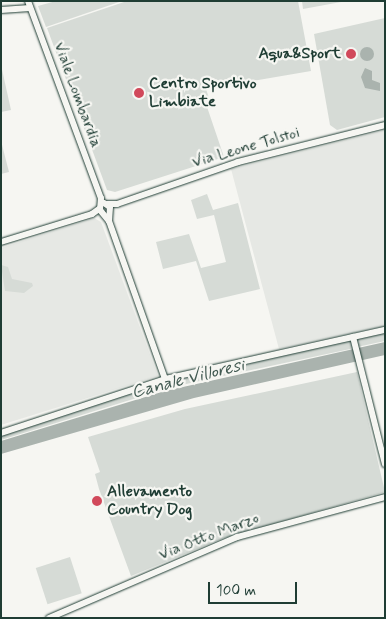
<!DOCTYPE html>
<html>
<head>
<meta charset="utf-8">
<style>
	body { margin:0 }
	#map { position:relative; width:386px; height:619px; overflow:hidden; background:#f6f6f2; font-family:Mynerve,sans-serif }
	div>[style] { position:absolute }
	.built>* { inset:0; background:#e6e8e4 }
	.green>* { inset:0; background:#d6dbd6; transform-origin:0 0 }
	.water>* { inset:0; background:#aab3ae }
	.round { border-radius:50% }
	.roads { filter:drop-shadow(0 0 1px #1f3d34) drop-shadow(0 0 1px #1f3d34) }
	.minor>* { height:6px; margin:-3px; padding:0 3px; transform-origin:3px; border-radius:3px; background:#f6f6f2 }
	.dots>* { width:14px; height:14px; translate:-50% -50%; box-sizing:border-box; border:2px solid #f6f6f2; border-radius:50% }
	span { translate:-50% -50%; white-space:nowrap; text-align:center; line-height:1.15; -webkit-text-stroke:4.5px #f6f6f2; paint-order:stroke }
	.poi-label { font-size:16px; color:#1f3d34; font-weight:700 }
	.right { translate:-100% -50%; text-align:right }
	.left { translate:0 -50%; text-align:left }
	.street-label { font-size:16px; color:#1f3d34 }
	.water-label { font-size:18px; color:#425a52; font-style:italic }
	.frame { position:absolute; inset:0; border:2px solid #1f3d34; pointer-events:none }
	.scale { position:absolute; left:208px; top:582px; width:89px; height:22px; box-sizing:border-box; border:2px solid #1f3d34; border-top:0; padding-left:6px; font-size:15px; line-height:18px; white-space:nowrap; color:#1f3d34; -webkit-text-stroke:4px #f6f6f2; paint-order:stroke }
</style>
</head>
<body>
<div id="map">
	<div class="built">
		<div style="clip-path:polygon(385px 130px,385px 326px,279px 349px,231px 169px)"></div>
		<div style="clip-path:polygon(94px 218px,101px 222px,158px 376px,1px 425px,1px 248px)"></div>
	</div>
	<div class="green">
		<div style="clip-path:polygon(56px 1px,122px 1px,46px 27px,38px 6px)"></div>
		<div style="clip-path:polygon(127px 1px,298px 1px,311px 71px,206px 89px,209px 98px,205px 101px,224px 157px,115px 192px,107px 190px,47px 28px)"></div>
		<div style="clip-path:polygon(302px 1px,341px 1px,341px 2px,303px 9px)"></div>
		<div style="clip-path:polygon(385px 18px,385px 117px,337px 130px,330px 125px,314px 34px)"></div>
		<div style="clip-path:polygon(1px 65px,11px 110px,1px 112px)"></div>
		<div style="clip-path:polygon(1px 141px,9px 172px,1px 174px)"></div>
		<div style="clip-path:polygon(207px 194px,213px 210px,238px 203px,260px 289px,209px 301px,196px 261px,163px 269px,156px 242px,189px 234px,201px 268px,226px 262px,214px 215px,197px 219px,191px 200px)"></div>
		<div style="clip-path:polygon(1px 265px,8px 267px,12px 279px,32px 283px,33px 286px,24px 293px,5px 291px)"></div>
		<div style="clip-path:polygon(385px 333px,385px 341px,357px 347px,358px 338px)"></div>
		<div style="clip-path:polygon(351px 340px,355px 348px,172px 387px,1px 440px,1px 433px,159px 384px)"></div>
		<div style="clip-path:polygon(357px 372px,385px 492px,224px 538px,131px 576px,99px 489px,95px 474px,100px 472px,88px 437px,185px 409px)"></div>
		<div style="left:70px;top:557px;width:38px;height:36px;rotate:72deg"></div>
	</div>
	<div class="water">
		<div class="round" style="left:360px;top:47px;width:14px;height:14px"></div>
		<div style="clip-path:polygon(365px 68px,372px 71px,372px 80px,380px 83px,380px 91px,365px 88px,361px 77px)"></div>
		<div style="clip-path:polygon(385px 342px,385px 355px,194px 398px,1px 454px,1px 441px,165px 391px)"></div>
	</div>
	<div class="roads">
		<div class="minor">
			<div style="left:28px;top:1px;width:210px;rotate:69.7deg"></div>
			<div style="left:101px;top:198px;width:12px;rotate:95deg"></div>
			<div style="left:100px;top:210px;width:14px;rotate:51deg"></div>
			<div style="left:109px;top:221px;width:168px;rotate:70.5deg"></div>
			<div style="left:1px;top:10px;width:29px;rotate:-4deg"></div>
			<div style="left:104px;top:203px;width:7px;rotate:34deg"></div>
			<div style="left:110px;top:207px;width:14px;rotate:94deg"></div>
			<div style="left:107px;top:204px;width:10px"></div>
			<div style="left:117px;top:204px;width:128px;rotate:-19.1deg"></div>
			<div style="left:238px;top:162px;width:152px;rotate:-14.1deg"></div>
			<div style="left:1px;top:242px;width:95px;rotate:-17.1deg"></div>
			<div style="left:92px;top:214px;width:9px;rotate:-36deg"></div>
			<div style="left:353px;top:337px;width:131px;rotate:75.9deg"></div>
			<div style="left:1px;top:433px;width:173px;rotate:-18.2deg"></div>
			<div style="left:165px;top:379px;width:225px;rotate:-12.6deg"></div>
			<div style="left:49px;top:618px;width:205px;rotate:-23.3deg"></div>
			<div style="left:237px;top:537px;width:153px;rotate:-15.1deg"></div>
		</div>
	</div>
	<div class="dots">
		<div style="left:351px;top:54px;background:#d1495b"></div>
		<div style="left:139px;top:93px;background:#d1495b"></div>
		<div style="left:97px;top:501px;background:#d1495b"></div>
	</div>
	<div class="poi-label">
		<span class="right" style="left:341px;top:54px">Aqua&amp;Sport</span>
		<span class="left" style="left:149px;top:93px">Centro Sportivo<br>Limbiate</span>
		<span class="left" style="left:107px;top:501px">Allevamento<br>Country Dog</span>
	</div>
	<div class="street-label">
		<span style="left:77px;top:95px;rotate:70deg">Viale Lombardia</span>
		<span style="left:246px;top:148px;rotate:-16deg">Via Leone Tolstoi</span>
		<span style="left:209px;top:537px;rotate:-21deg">Via Otto Marzo</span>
	</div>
	<div class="water-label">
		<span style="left:188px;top:379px;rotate:-14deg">Canale Villoresi</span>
	</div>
	<div class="frame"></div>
	<div class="scale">100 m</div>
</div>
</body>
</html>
